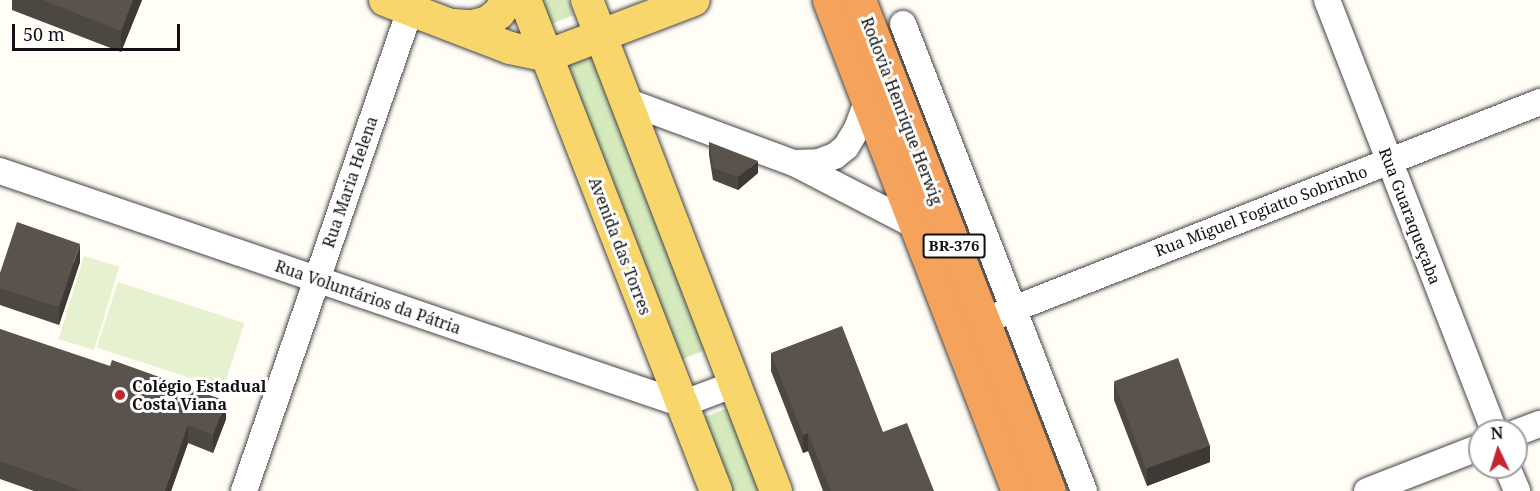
<!DOCTYPE html>
<html>
<head>
<meta charset="utf-8">
<style>
	body { margin:0 }
	#map { position:relative; width:1540px; height:491px; overflow:hidden; background:#fffdf5; font-family:"Noto Serif",serif }
	div>[style] { position:absolute }
	.green>* { inset:0; background:#d5ebbd; transform-origin:0 0 }
	.pitch>* { inset:0; background:#e6f2cf; transform-origin:0 0 }
	.roads { filter:drop-shadow(0 0 2px #444) drop-shadow(0 0 2px #444) }
	.minor>* { height:26px; margin:-13px; padding:0 13px; transform-origin:13px; border-radius:13px; background:#fff }
	.major>* { height:32px; margin:-16px; padding:0 16px; transform-origin:16px; border-radius:16px; background:#f9d66b }
	.highway>* { height:33px; margin:-16.5px; padding:0 16.5px; transform-origin:16.5px; border-radius:16.5px; background:#f5a25d }
	.wall>* { inset:0; background:#4d4742 }
	.shaded-wall>* { inset:0; background:#3f3936 }
	.building>* { inset:0; background:#5a524d; transform-origin:0 0 }
	.dots>* { width:16px; height:16px; translate:-50% -50%; box-sizing:border-box; border:3px solid #fff; border-radius:50% }
	span { translate:-50% -50%; white-space:nowrap; text-align:center; line-height:1.15; -webkit-text-stroke:6px #fff; paint-order:stroke }
	.shield-label span { padding:2px 4px; background:#fff; border:2px solid; border-radius:4px; -webkit-text-stroke-width:0 }
	.shield-label { font-size:15px; color:#111; font-weight:700 }
	.street-label { font-size:16px; color:#111 }
	.poi-label { font-size:16px; color:#111; font-weight:700 }
	.left { translate:0 -50%; text-align:left }
	.north { position:absolute; left:1468px; top:419px; width:60px; height:60px; box-sizing:border-box; background:#fff; border:2px solid #a0a0a0; border-radius:50%; rotate:356deg; font-size:16px; font-weight:700; line-height:24px; text-align:center; color:#111 }
	.north::after { content:''; display:block; margin:auto; width:21px; height:27px; background:#c4262e; clip-path:polygon(50% 0,100% 100%,50% 72%,0 100%) }
	.scale { position:absolute; left:12px; top:24px; width:168px; height:27px; box-sizing:border-box; border:3px solid #111; border-top:0; padding-left:8px; font-size:18px; line-height:21px; white-space:nowrap; color:#111; -webkit-text-stroke:4px #fff; paint-order:stroke }
</style>
</head>
<body>
<div id="map">
	<div class="green">
		<div style="clip-path:polygon(533px 0,568px 0,574px 15px,543px 27px)"></div>
		<div style="left:592px;top:52px;width:319px;height:33px;rotate:69deg"></div>
		<div style="clip-path:polygon(728px 408px,761px 491px,726px 491px,697px 420px)"></div>
	</div>
	<div class="pitch">
		<div style="left:84px;top:256px;width:37px;height:87px;rotate:17deg"></div>
		<div style="left:118px;top:282px;width:133px;height:69px;rotate:18deg"></div>
	</div>
	<div class="roads">
		<div class="minor">
			<div style="left:1327px;top:0;width:462px;rotate:68.8deg"></div>
			<div style="left:903px;top:24px;width:501px;rotate:68.81deg"></div>
			<div style="left:626px;top:101px;width:179px;rotate:20.3deg"></div>
			<div style="left:794px;top:163px;width:137px;rotate:27.3deg"></div>
			<div style="left:794px;top:163px;width:25px;rotate:-2deg"></div>
			<div style="left:819px;top:162px;width:17px;rotate:-21deg"></div>
			<div style="left:835px;top:156px;width:14px;rotate:-39deg"></div>
			<div style="left:846px;top:147px;width:21px;rotate:-59deg"></div>
			<div style="left:857px;top:129px;width:32px;rotate:-70deg"></div>
			<div style="left:0;top:171px;width:721px;rotate:18.86deg"></div>
			<div style="left:682px;top:404px;width:57px;rotate:-20.7deg"></div>
			<div style="left:983px;top:321px;width:599px;rotate:-21.46deg"></div>
			<div style="left:1516px;top:433px;width:26px;rotate:-21deg"></div>
			<div style="left:1507px;top:467px;width:26px;rotate:67deg"></div>
			<div style="left:244px;top:491px;width:509px;rotate:-70.96deg"></div>
			<div style="left:1367px;top:491px;width:121px;rotate:-21.3deg"></div>
		</div>
		<div class="major">
			<div style="left:385px;top:0;width:134px;rotate:21deg"></div>
			<div style="left:510px;top:48px;width:38px;rotate:12deg"></div>
			<div style="left:547px;top:56px;width:157px;rotate:-20.9deg"></div>
			<div style="left:525px;top:0;width:527px;rotate:68.74deg"></div>
			<div style="left:587px;top:0;width:526px;rotate:68.95deg"></div>
			<div style="left:451px;top:25px;width:22px;rotate:3deg"></div>
			<div style="left:473px;top:26px;width:16px;rotate:-15deg"></div>
			<div style="left:488px;top:22px;width:14px;rotate:-39deg"></div>
			<div style="left:499px;top:13px;width:16px;rotate:-55deg"></div>
		</div>
		<div class="highway">
			<div style="left:829px;top:0;width:526px;rotate:68.95deg"></div>
			<div style="left:859px;top:0;width:526px;rotate:68.85deg"></div>
		</div>
	</div>
	<div class="wall">
		<div style="clip-path:polygon(12px 0,142px 0,121px 52px,12px 10px)"></div>
		<div style="clip-path:polygon(709px 142px,758px 173px,738px 190px,713px 180px,709px 155px)"></div>
		<div style="clip-path:polygon(80px 262px,59px 325px,0 305px,0 273px)"></div>
		<div style="clip-path:polygon(0 329px,226px 419px,213px 453px,188px 443px,171px 491px,34px 491px,0 479px)"></div>
		<div style="clip-path:polygon(771px 353px,883px 432px,934px 491px,823px 491px,808px 451px,803px 453px,771px 371px)"></div>
		<div style="clip-path:polygon(1114px 382px,1210px 462px,1147px 486px,1114px 400px)"></div>
	</div>
	<div class="shaded-wall">
		<div style="clip-path:polygon(133px 0,142px 0,121px 52px,121px 31px)"></div>
		<div style="clip-path:polygon(758px 161px,758px 173px,738px 190px,738px 177px)"></div>
		<div style="clip-path:polygon(80px 244px,80px 262px,59px 325px,59px 307px)"></div>
		<div style="clip-path:polygon(226px 401px,226px 419px,213px 453px,213px 435px)"></div>
		<div style="clip-path:polygon(188px 425px,188px 443px,171px 491px,165px 491px)"></div>
		<div style="clip-path:polygon(808px 433px,808px 451px,803px 453px,803px 435px)"></div>
		<div style="clip-path:polygon(1210px 445px,1210px 462px,1147px 486px,1147px 468px)"></div>
	</div>
	<div class="building">
		<div style="clip-path:polygon(43px 0,133px 0,121px 31px)"></div>
		<div style="clip-path:polygon(709px 142px,758px 161px,738px 177px,713px 168px)"></div>
		<div style="clip-path:polygon(17px 222px,80px 244px,59px 307px,0 288px,0 273px)"></div>
		<div style="clip-path:polygon(842px 326px,883px 432px,907px 423px,934px 491px,831px 491px,808px 433px,803px 435px,771px 353px)"></div>
		<div style="clip-path:polygon(0 329px,110px 366px,112px 360px,226px 401px,213px 435px,188px 425px,165px 491px,83px 491px,0 461px)"></div>
		<div style="left:1178px;top:358px;width:93px;height:68px;rotate:70deg"></div>
	</div>
	<div class="dots">
		<div style="left:120px;top:395px;background:#c4262e"></div>
	</div>
	<div class="shield-label">
		<span style="left:954px;top:246px">BR-376</span>
	</div>
	<div class="street-label">
		<span style="left:902px;top:111px;rotate:69deg">Rodovia Henrique Herwig</span>
		<span style="left:350px;top:182px;rotate:-71deg">Rua Maria Helena</span>
		<span style="left:1261px;top:211px;rotate:-21deg">Rua Miguel Fogiatto Sobrinho</span>
		<span style="left:1410px;top:216px;rotate:69deg">Rua Guaraqueçaba</span>
		<span style="left:620px;top:246px;rotate:69deg">Avenida das Torres</span>
		<span style="left:368px;top:297px;rotate:19deg">Rua Voluntários da Pátria</span>
	</div>
	<div class="poi-label">
		<span class="left" style="left:132px;top:395px">Colégio Estadual<br>Costa Viana</span>
	</div>
	<div class="north">N</div>
	<div class="scale">50 m</div>
</div>
</body>
</html>
